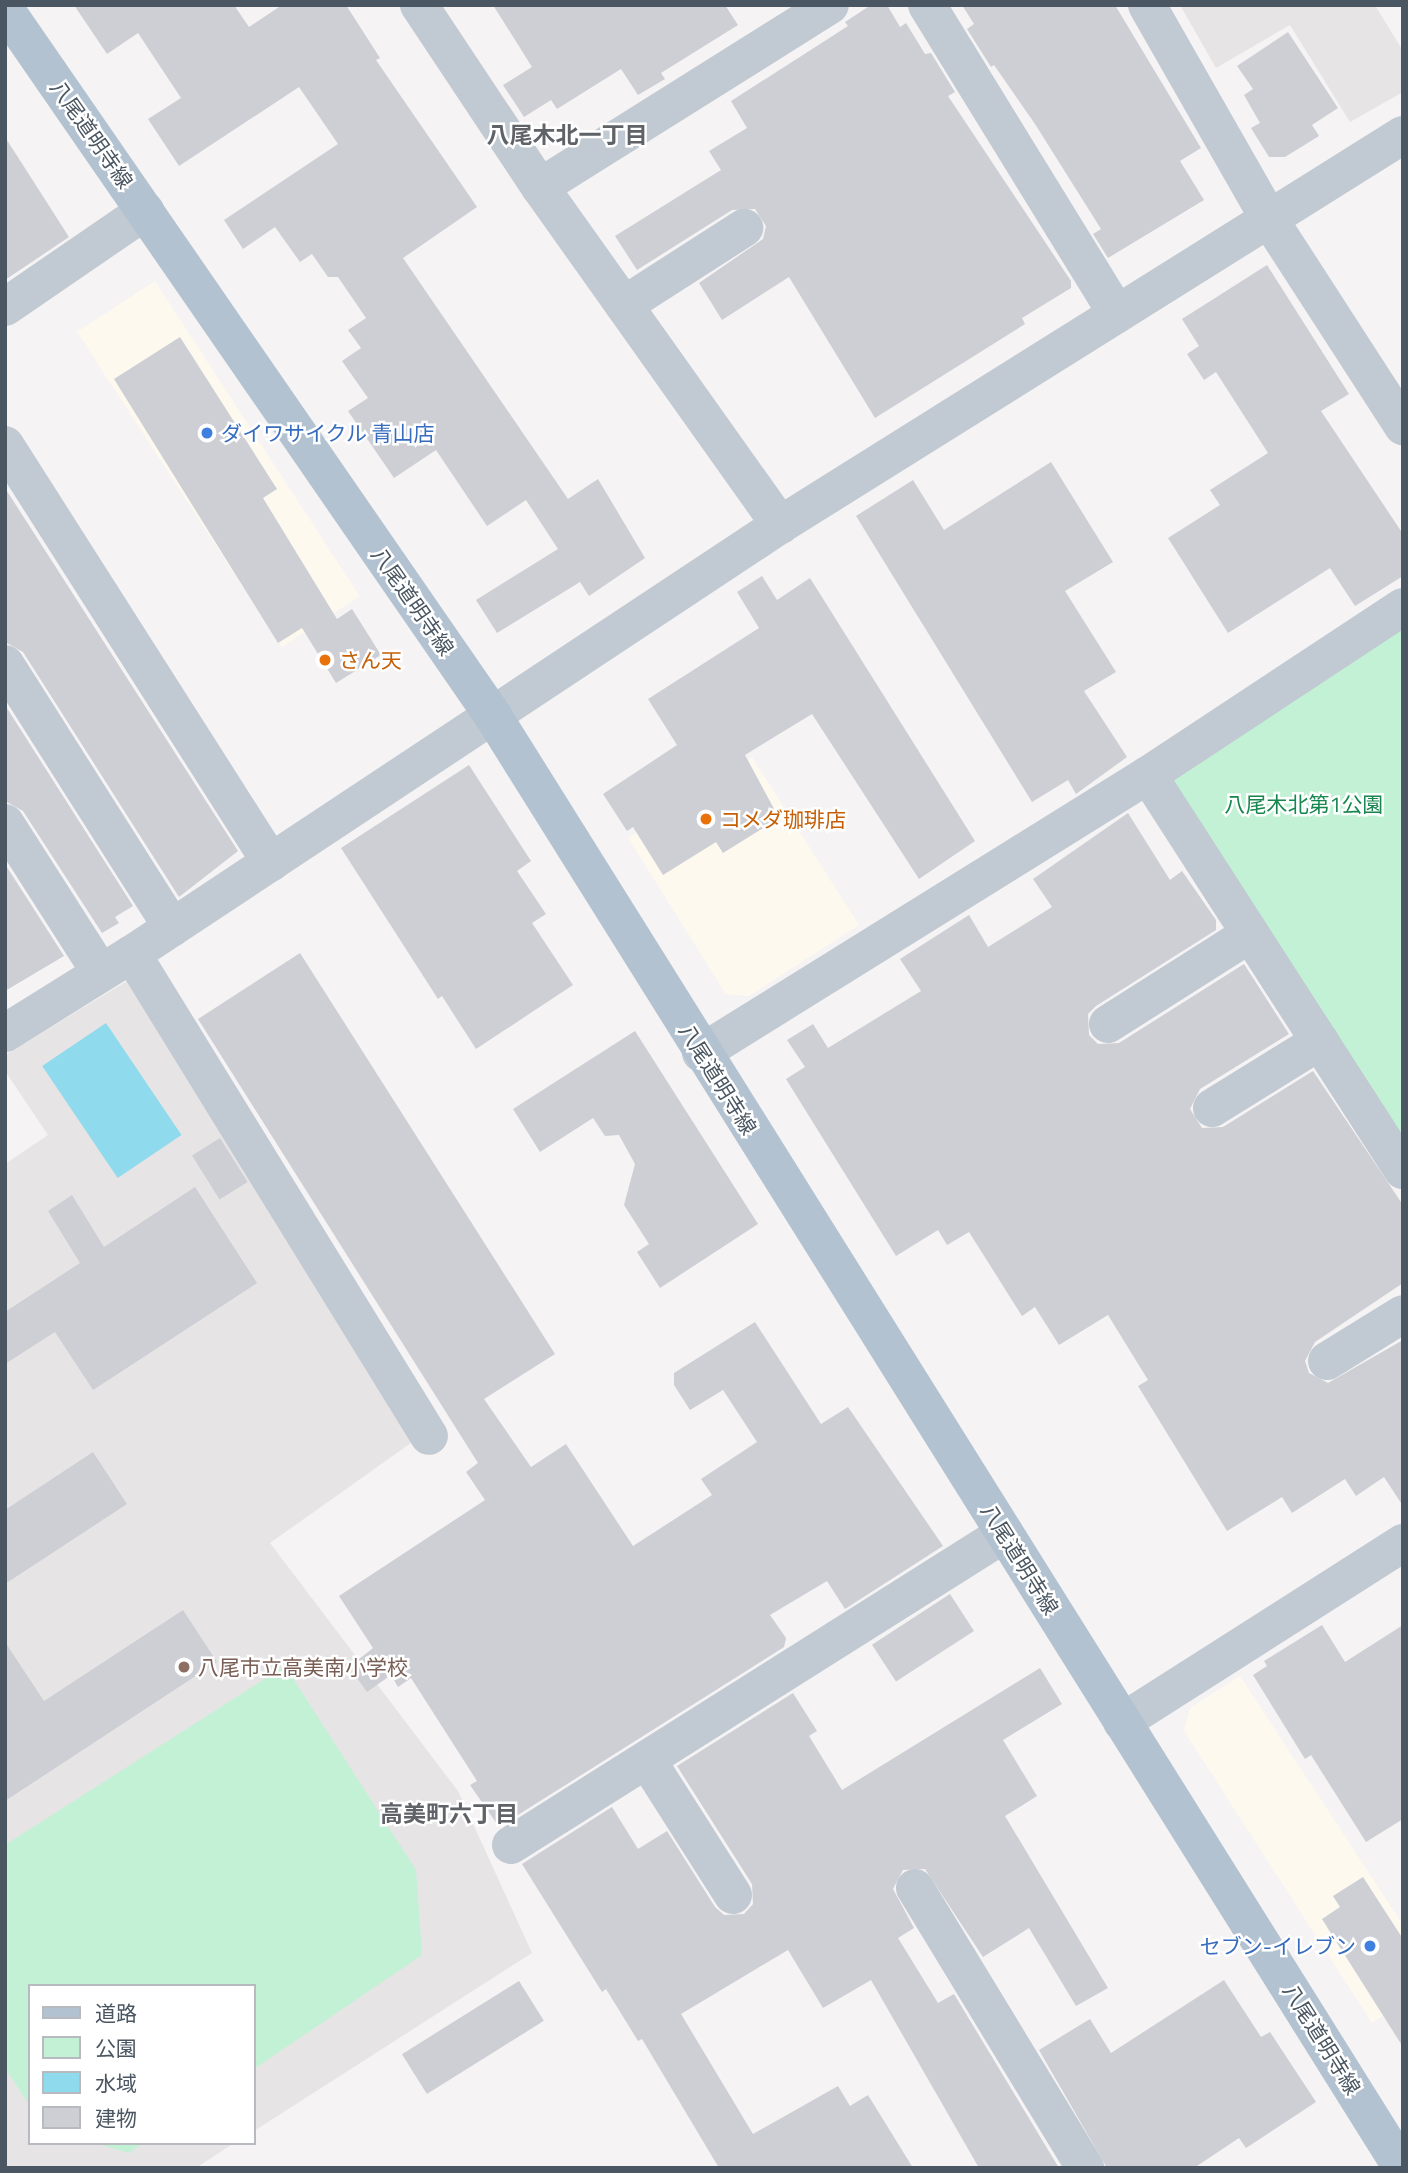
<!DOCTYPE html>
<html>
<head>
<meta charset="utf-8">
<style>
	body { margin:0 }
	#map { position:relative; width:1408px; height:2173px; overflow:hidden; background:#f5f3f3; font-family:"Titillium Web","Noto Sans JP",sans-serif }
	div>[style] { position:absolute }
	.commercial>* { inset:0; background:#fdf9ef; transform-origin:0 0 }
	.education>* { inset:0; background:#e6e4e5 }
	.green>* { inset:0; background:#c3f1d5 }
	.water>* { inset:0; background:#90daee; transform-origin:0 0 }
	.building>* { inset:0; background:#cdcfd5; transform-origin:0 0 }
	.minor>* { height:38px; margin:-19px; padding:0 19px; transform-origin:19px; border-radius:19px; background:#c1cad2 }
	.major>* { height:38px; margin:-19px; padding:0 19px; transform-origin:19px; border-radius:19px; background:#b3c2d1 }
	.dots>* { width:19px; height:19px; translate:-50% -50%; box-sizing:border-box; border:4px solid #fff; border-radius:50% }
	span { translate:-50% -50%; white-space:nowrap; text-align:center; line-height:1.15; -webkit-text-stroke:5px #fff; paint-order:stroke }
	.street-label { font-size:21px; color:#4a5661 }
	.shop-label { font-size:21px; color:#366cbe }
	.left { translate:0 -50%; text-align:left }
	.right { translate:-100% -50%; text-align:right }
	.food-label { font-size:21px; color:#c56008 }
	.park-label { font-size:21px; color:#17864f }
	.education-label { font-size:21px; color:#785e54 }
	.neighbourhood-label { font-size:23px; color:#5f6368; font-weight:700 }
	.frame { position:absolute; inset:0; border:7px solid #4a5661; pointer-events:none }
	.legend { position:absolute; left:28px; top:1984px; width:228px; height:161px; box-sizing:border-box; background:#fff; border:2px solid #b7bbc0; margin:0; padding:9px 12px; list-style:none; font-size:21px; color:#4a5661 }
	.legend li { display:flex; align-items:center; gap:14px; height:35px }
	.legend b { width:35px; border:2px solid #b7bbc0 }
</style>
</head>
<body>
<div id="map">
	<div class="commercial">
		<div style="left:155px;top:281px;width:376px;height:93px;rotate:57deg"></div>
		<div style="clip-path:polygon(752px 757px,859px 925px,749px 996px,726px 994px,628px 838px)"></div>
		<div style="clip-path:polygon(1240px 1676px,1403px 1925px,1403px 2003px,1372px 2023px,1184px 1731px,1190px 1708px)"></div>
	</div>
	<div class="education">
		<div style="clip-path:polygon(1180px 5px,1375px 5px,1403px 51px,1403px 92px,1350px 122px,1290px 25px,1216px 68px)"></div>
		<div style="clip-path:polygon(127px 981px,418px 1438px,270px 1543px,458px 1791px,532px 1953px,254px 2131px,254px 1986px,30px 1986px,30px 2143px,234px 2143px,196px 2168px,5px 2168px,5px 1164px,48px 1135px,5px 1071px,5px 1055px)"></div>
	</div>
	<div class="green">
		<div style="clip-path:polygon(1403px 616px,1403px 1136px,1167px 775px)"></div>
		<div style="clip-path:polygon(285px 1666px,416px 1870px,422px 1955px,254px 2069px,254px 1986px,30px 1986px,30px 2106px,5px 2068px,5px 1845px)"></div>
		<div style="clip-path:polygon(95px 2143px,143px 2143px,129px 2153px)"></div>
	</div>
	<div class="water">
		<div style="left:106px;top:1023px;width:135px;height:77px;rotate:56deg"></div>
	</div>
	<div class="building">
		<div style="clip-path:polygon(74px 5px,234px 5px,249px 27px,282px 5px,346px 5px,380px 58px,376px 60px,477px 207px,403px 258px,568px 499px,598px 479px,645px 558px,589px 596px,580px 582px,497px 633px,476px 600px,558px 549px,526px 500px,487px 526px,436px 450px,394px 478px,348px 411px,368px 398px,342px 361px,361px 348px,348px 330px,366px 318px,338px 277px,328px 277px,312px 254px,300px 262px,275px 227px,243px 249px,224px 220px,338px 144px,299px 87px,179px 166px,148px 119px,181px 98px,138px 33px,107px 54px)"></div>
		<div style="clip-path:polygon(493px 5px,725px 5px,738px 25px,661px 73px,665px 79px,638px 95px,621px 69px,557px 109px,551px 100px,524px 117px,503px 85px,532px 67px)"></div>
		<div style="clip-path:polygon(871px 5px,887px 5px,900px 27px,906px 23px,925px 54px,931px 53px,955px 92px,948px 96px,1071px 281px,1071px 288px,1022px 318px,1025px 324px,875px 418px,789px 277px,722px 320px,699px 283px,763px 239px,766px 226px,755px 209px,732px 210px,637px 270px,615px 236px,721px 170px,709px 151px,747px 128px,731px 101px,848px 26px,845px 22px)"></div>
		<div style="clip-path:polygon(962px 5px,1115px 5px,1201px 148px,1180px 161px,1204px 200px,1108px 258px,1093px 234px,1101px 229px,1035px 124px,994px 65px,991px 67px,967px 29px,974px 24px)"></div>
		<div style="clip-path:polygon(1288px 32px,1338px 108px,1312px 125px,1319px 136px,1285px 157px,1269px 157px,1251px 128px,1260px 123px,1244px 95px,1253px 89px,1237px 66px)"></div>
		<div style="clip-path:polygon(5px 137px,69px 237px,5px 280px)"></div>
		<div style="clip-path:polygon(1267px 265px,1349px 394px,1321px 411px,1403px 534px,1403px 576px,1355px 606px,1330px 568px,1228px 633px,1168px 538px,1220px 505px,1210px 490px,1268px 453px,1216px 372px,1204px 380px,1187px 354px,1199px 346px,1182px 319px)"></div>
		<div style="clip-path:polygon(180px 337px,277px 489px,263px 498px,337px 619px,352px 609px,381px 655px,336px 683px,302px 628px,278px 643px,114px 379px)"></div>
		<div style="clip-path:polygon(1051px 462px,1113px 562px,1065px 591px,1116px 672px,1084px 691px,1127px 757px,1076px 794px,1068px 780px,1032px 802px,856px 516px,913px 480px,944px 530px)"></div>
		<div style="clip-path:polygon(5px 488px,238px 851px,179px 897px,23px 652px,5px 642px)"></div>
		<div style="clip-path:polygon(762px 576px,777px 600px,810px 578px,975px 841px,919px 879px,812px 714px,745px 755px,779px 818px,723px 853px,716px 842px,663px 875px,633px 827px,627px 831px,603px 794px,677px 745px,648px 699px,759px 628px,737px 592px)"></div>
		<div style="clip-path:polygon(5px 705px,133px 906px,115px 917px,119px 923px,102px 933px,23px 811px,5px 801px)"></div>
		<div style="clip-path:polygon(469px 765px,531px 861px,517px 871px,546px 914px,532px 923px,573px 985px,476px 1049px,442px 996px,438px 999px,341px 848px)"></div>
		<div style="clip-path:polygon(1128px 813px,1170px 880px,1182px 871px,1216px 920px,1216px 930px,1096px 1006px,1088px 1014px,1089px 1035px,1098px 1044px,1119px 1043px,1244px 964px,1289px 1034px,1200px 1089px,1190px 1109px,1202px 1128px,1223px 1127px,1313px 1071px,1403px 1205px,1403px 1283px,1315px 1342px,1305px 1361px,1309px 1373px,1328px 1383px,1403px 1340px,1403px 1506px,1384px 1477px,1356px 1496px,1345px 1479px,1292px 1513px,1282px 1497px,1227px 1531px,1138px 1386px,1148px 1380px,1108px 1315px,1059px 1345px,1035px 1307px,1022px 1316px,969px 1232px,947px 1245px,938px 1230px,896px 1256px,786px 1079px,805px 1067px,787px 1040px,813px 1024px,828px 1048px,921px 991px,900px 959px,969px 915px,988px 947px,1052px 907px,1033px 879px)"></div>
		<div style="clip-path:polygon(5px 864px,64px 956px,5px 991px)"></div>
		<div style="clip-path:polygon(300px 953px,555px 1354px,484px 1399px,531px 1467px,566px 1444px,633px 1546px,712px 1495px,701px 1479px,757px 1442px,723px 1390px,690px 1410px,674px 1385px,674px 1373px,755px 1322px,821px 1424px,848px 1407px,943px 1546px,845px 1609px,827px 1581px,770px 1615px,786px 1638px,784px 1647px,499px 1827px,470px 1785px,477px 1781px,411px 1678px,398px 1687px,391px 1675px,367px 1692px,349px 1667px,373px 1648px,339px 1596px,485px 1500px,466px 1472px,478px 1463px,198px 1019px)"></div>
		<div style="clip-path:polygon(635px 1031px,758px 1224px,660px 1288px,637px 1252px,649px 1244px,624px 1205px,635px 1164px,619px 1135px,605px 1136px,593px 1118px,540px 1152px,513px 1109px)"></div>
		<div style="left:220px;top:1138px;width:52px;height:33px;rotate:58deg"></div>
		<div style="clip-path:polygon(195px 1187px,257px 1283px,93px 1390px,55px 1332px,5px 1364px,5px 1312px,80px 1263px,48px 1211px,72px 1195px,104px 1247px)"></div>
		<div style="clip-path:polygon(93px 1452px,127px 1504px,5px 1584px,5px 1510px)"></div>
		<div style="left:950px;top:1594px;width:44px;height:93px;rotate:57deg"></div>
		<div style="clip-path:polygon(183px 1610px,217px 1662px,5px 1801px,5px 1642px,44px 1701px)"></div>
		<div style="clip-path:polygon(1322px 1625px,1345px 1662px,1403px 1625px,1403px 1819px,1366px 1842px,1311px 1755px,1305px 1759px,1253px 1675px,1267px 1666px,1264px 1661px)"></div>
		<div style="clip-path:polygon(1040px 1668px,1062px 1704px,1003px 1740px,1037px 1796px,1005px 1816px,1108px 1988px,1076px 2006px,1029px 1928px,983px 1957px,925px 1869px,903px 1870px,893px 1889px,914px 1928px,898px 1938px,938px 2003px,954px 1994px,1059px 2168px,979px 2168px,871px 1980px,823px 2008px,788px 1950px,681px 2014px,753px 2134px,838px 2086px,850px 2106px,868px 2095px,913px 2168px,719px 2168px,642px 2039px,638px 2041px,606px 1989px,602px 1992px,522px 1864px,612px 1807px,638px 1849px,667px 1831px,715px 1907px,724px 1915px,744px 1914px,753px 1904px,752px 1884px,677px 1766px,793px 1693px,817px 1731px,809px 1736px,842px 1790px)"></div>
		<div style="clip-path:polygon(1363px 1877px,1403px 1939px,1403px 2047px,1322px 1919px,1340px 1907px,1333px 1896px)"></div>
		<div style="clip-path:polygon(1224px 1980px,1261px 2037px,1270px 2032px,1316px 2102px,1246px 2148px,1239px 2138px,1194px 2168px,1107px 2168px,1039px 2050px,1090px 2019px,1111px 2053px)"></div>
		<div style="left:519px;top:1981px;width:47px;height:138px;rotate:58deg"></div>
	</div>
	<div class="minor">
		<div style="left:419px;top:5px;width:219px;rotate:56.4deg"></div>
		<div style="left:540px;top:187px;width:415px;rotate:54.6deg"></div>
		<div style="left:927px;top:5px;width:363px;rotate:58.4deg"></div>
		<div style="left:1147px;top:5px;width:246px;rotate:60.3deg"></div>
		<div style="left:1269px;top:219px;width:247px;rotate:57.1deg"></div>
		<div style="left:540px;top:187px;width:342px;rotate:-32.1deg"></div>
		<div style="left:624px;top:305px;width:143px;rotate:-32.7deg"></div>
		<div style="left:5px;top:307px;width:170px;rotate:-34.4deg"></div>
		<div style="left:5px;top:445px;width:495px;rotate:57.5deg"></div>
		<div style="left:5px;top:664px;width:312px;rotate:57.6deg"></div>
		<div style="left:1148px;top:775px;width:470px;rotate:57.2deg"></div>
		<div style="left:5px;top:823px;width:178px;rotate:57.4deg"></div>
		<div style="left:132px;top:954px;width:566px;rotate:58.36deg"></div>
		<div style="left:1108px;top:1024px;width:168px;rotate:-32.4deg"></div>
		<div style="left:5px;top:1033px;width:150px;rotate:-31.9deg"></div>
		<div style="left:132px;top:954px;width:777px;rotate:-33.51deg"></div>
		<div style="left:780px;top:525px;width:735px;rotate:-32.05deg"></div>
		<div style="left:701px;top:1053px;width:526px;rotate:-31.88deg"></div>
		<div style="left:1148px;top:775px;width:305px;rotate:-33.4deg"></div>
		<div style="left:1212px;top:1108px;width:127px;rotate:-31.8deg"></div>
		<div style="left:1327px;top:1361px;width:89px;rotate:-31.7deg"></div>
		<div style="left:1122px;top:1722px;width:333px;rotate:-32.5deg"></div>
		<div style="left:647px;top:1760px;width:160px;rotate:57.5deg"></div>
		<div style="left:511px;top:1845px;width:583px;rotate:-32.25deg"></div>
		<div style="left:915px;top:1888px;width:328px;rotate:58.7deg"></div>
	</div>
	<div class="major">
		<div style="left:5px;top:9px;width:859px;rotate:55.38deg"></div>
		<div style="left:493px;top:716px;width:1713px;rotate:57.95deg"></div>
	</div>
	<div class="dots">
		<div style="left:207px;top:433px;background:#3f7fe0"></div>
		<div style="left:325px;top:660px;background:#e8710a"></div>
		<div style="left:706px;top:819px;background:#e8710a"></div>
		<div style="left:184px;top:1667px;background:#8d6e63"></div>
		<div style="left:1370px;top:1946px;background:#3f7fe0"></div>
	</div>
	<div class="street-label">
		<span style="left:92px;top:134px;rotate:55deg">八尾道明寺線</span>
		<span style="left:413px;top:601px;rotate:55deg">八尾道明寺線</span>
		<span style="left:718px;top:1079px;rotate:58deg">八尾道明寺線</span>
		<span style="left:1020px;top:1559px;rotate:58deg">八尾道明寺線</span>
		<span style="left:1322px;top:2039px;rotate:58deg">八尾道明寺線</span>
	</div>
	<div class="shop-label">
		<span class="left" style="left:221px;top:433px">ダイワサイクル 青山店</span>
		<span class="right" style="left:1356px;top:1946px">セブン-イレブン</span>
	</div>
	<div class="food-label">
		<span class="left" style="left:339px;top:660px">さん天</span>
		<span class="left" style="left:720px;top:819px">コメダ珈琲店</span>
	</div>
	<div class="park-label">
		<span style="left:1304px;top:804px">八尾木北第1公園</span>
	</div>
	<div class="education-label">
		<span class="left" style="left:198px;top:1667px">八尾市立高美南小学校</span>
	</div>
	<div class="neighbourhood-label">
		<span style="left:567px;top:135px">八尾木北一丁目</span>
		<span style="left:449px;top:1814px">高美町六丁目</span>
	</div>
	<div class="frame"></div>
	<ul class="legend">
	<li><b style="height:9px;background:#b3c2d1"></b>道路</li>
	<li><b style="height:19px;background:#c3f1d5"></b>公園</li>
	<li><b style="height:19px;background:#90daee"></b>水域</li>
	<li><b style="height:19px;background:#cdcfd5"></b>建物</li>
	</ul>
</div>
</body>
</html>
